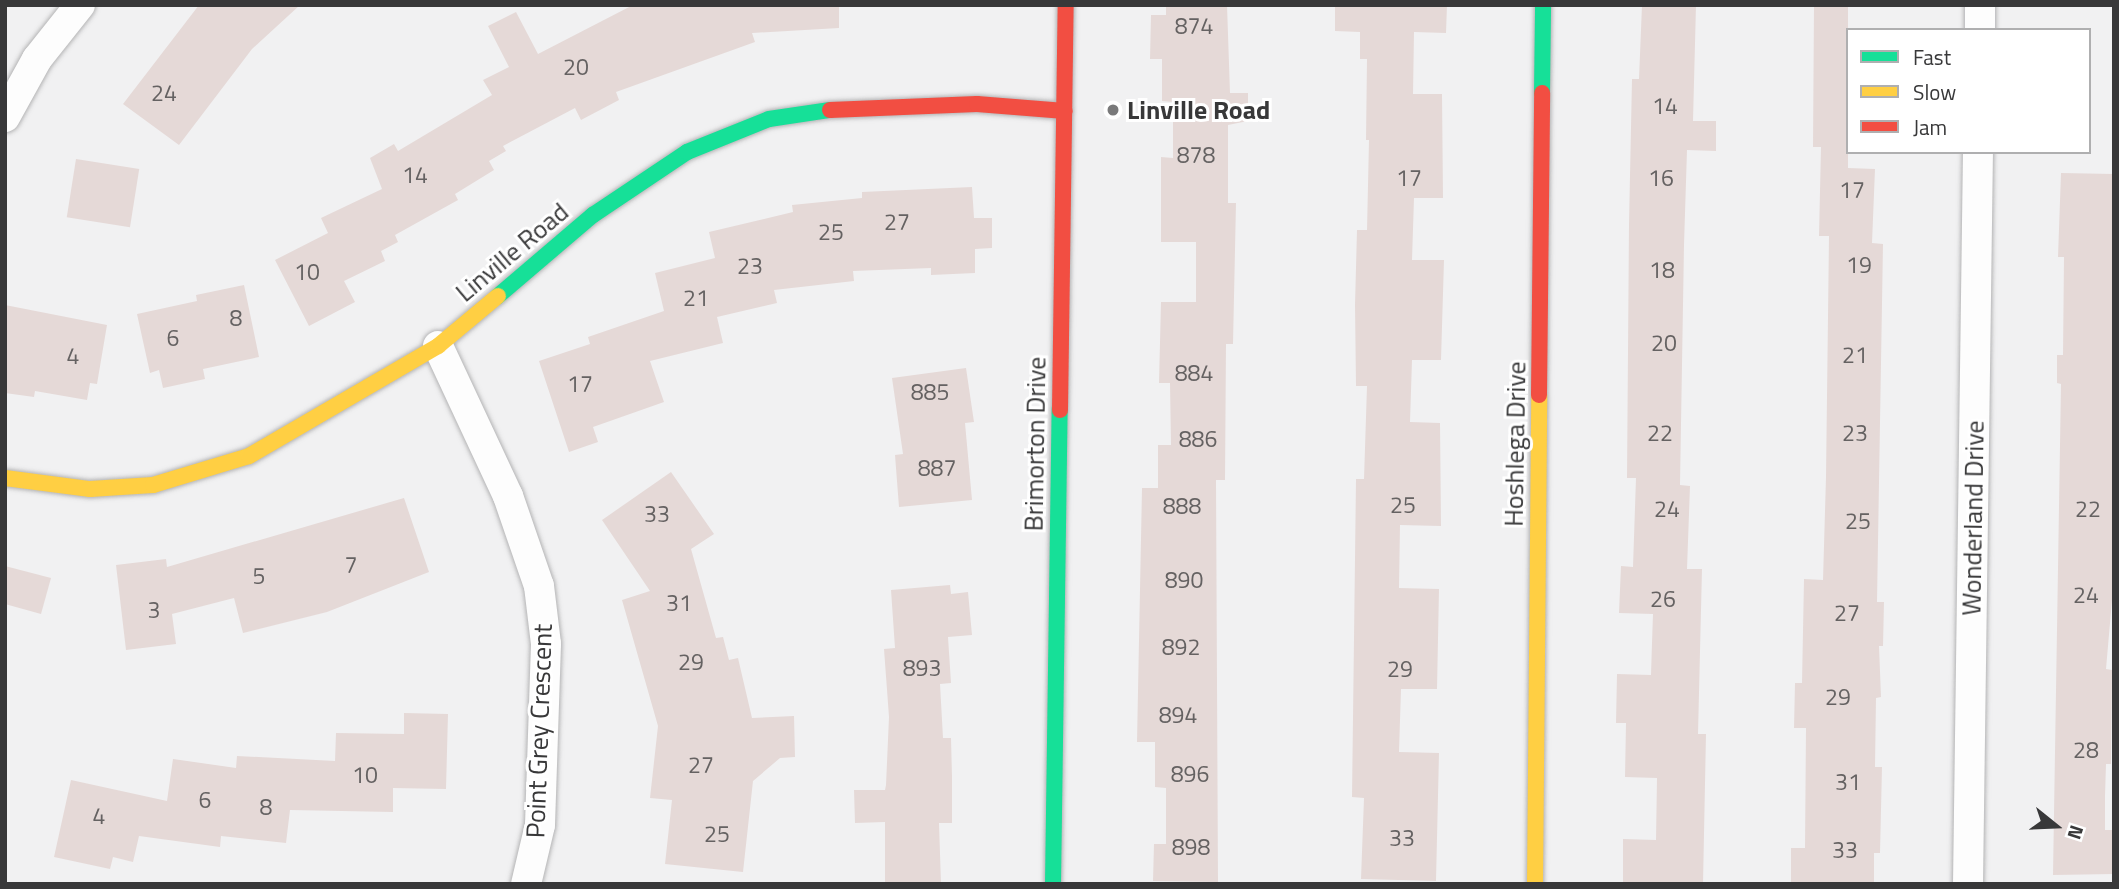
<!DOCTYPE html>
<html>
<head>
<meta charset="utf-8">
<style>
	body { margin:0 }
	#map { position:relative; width:2119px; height:889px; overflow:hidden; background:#f1f1f2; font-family:"Titillium Web",sans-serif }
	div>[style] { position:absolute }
	.building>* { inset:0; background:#e5d9d7; transform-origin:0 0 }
	.roads { filter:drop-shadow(0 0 2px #b4b4b5) drop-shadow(0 0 2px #b4b4b5) }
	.street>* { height:30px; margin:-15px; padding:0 15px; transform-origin:15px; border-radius:15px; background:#fdfdfd }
	.fast>* { height:16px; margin:-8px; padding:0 8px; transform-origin:8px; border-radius:8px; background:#16e098 }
	.slow>* { height:16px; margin:-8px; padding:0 8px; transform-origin:8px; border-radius:8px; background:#ffcf43 }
	.jam>* { height:16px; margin:-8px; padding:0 8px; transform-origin:8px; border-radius:8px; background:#f24e42 }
	.dots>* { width:19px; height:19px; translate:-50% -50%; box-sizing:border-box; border:4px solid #fff; border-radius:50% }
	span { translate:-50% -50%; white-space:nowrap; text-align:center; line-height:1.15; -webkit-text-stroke:6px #fff; paint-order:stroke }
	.number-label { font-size:23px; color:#656262 }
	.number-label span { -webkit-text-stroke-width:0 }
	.poi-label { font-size:26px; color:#383839; font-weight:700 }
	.left { translate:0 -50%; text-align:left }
	.street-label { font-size:26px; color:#383839 }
	.frame { position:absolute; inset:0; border:7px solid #383839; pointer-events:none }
	.legend { position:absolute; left:1846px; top:28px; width:245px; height:126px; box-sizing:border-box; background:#fff; border:2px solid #afafb0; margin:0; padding:9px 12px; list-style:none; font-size:21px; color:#383839 }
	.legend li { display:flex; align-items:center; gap:14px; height:35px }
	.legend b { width:35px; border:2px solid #afafb0 }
	.north { position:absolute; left:2021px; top:791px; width:70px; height:70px; -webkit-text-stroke:5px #fff; paint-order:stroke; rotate:108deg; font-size:19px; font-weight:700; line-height:28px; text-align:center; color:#383839 }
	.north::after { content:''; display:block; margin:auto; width:24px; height:32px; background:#383839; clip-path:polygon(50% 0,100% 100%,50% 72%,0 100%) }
</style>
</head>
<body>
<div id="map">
	<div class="building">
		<div style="clip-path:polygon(199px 5px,300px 5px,252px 49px,179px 145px,123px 104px)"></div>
		<div style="clip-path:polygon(633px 5px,839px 5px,839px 28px,752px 33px,755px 42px,616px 92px,619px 100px,581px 120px,575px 108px,503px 146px,506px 151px,489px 161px,494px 170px,455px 194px,458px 200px,395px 235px,398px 242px,381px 251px,385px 261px,344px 281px,355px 302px,309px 326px,275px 260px,328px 233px,321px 218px,382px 189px,370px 158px,394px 144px,398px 151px,492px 95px,483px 80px,509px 67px,488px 26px,516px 12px,538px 54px)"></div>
		<div style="clip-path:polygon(1166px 5px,1227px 5px,1230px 93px,1248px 93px,1248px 121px,1228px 125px,1228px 203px,1236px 203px,1233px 344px,1226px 344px,1225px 480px,1216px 480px,1218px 882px,1153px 881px,1154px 844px,1166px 844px,1166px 788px,1155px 787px,1155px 742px,1137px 742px,1142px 488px,1158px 488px,1158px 445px,1171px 445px,1170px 383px,1159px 383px,1161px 302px,1196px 302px,1196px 242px,1161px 242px,1161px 157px,1173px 158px,1173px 102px,1162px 101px,1162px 59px,1150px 59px,1151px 15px,1166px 15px)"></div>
		<div style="clip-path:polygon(1335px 5px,1447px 5px,1446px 33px,1414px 32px,1413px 94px,1442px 94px,1443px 198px,1414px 198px,1412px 260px,1444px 260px,1441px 360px,1412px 360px,1410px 422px,1440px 423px,1441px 526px,1400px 525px,1399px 588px,1439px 589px,1437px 689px,1401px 689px,1399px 752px,1439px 753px,1436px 881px,1361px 879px,1364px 798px,1352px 797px,1356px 479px,1364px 479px,1367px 386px,1356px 386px,1355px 305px,1357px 230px,1367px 230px,1369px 140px,1366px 140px,1367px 59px,1360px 59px,1360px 32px,1335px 31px)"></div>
		<div style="clip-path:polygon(1642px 5px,1696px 5px,1693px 121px,1716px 121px,1716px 151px,1687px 150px,1684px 245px,1680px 485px,1690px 486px,1687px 569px,1702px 569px,1698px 734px,1706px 734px,1703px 884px,1623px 884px,1623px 839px,1656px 840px,1657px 778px,1625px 777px,1626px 723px,1616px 723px,1617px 674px,1651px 675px,1652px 643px,1653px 614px,1619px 613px,1621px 566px,1633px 567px,1636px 478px,1627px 478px,1629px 224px,1632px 79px,1639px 79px)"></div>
		<div style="clip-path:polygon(1814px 5px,1848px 5px,1848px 168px,1875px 169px,1872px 243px,1883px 244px,1877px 602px,1884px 602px,1883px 646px,1879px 646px,1881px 697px,1876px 698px,1875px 767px,1882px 767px,1880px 853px,1874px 853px,1874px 884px,1791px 884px,1791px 848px,1805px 848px,1806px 728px,1794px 728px,1795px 683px,1802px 683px,1804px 579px,1823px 580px,1826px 477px,1829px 236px,1819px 236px,1821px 147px,1813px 147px)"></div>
		<div style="left:76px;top:159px;width:64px;height:59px;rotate:9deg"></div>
		<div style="clip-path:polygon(2061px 173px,2114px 174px,2112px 600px,2106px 669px,2112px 670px,2111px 764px,2106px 764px,2105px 796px,2105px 830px,2114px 830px,2114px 874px,2053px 875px,2061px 384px,2057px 383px,2057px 355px,2063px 355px,2064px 257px,2058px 257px)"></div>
		<div style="clip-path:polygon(972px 187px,974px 218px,992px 218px,992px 248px,975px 249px,975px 273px,931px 275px,931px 268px,853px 271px,854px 281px,774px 290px,777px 303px,717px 317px,723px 343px,650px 361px,664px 402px,593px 427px,598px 442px,569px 452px,539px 361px,590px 344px,588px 337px,664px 311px,655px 273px,715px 258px,709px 232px,793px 212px,792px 205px,862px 198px,862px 192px)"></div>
		<div style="clip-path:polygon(244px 285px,259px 357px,203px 369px,205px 379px,163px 388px,159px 370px,150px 373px,137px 314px,197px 301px,196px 295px)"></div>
		<div style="clip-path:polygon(5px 305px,107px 325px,97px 384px,90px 383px,87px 400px,35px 391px,34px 397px,5px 393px)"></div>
		<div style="clip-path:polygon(966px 368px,974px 422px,965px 423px,972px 500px,899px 507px,895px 455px,903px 454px,892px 378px)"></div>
		<div style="clip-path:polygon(671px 472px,714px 534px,691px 549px,716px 638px,723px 637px,729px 660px,738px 658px,752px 718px,794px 716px,795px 757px,780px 758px,753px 781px,743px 872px,665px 864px,672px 800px,650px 798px,658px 726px,622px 600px,650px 591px,602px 520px)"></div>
		<div style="clip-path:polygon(404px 498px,429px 572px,327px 612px,243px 633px,234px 598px,172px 614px,176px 644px,126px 650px,116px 565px,166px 559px,167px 567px)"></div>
		<div style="clip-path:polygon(5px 566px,51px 578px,41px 614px,5px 604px)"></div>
		<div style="clip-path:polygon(950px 585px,951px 594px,968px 592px,972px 635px,948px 637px,951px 683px,940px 684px,943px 738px,951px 738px,952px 776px,952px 823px,939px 823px,941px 884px,885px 884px,885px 822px,855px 823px,854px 790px,885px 790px,886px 785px,889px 717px,884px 649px,895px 648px,891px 590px)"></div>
		<div style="clip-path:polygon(404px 713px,448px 714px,446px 789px,393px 788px,393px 812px,290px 810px,286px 843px,221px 836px,220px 847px,139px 836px,133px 862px,113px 857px,110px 869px,54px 857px,71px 780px,167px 801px,173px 759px,236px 768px,237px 756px,335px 761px,336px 733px,404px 734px)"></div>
	</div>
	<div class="roads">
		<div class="street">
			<div style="left:1980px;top:30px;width:25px;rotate:-90deg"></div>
			<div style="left:5px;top:117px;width:66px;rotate:-61.1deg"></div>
			<div style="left:37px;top:59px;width:69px;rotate:-51.5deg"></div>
			<div style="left:438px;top:346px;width:166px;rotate:65deg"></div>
			<div style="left:508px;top:496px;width:95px;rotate:71deg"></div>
			<div style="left:539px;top:586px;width:58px;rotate:83.1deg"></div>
			<div style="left:546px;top:644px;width:181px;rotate:91.9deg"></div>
			<div style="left:540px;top:825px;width:61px;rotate:103.3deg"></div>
			<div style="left:1968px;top:884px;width:732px;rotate:-89.22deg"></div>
		</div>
		<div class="fast">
			<div style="left:1542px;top:93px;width:88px;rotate:-89.3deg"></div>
			<div style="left:498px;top:296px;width:125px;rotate:-40.5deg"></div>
			<div style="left:593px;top:215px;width:113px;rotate:-33.8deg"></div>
			<div style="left:687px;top:152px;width:88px;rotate:-21.9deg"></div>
			<div style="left:769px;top:119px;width:62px;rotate:-8.4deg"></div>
			<div style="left:1053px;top:884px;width:474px;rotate:-89.2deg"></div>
		</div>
		<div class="slow">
			<div style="left:5px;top:478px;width:86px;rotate:7.4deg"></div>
			<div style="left:90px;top:489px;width:63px;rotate:-3.6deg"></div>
			<div style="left:153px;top:485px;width:100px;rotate:-16.8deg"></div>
			<div style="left:249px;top:456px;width:219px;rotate:-30.2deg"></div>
			<div style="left:438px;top:346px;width:78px;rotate:-39.8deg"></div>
			<div style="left:1535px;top:884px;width:489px;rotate:-89.5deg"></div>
		</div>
		<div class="jam">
			<div style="left:830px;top:110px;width:147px;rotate:-2.3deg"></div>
			<div style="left:977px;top:104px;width:88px;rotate:4.5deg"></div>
			<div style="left:1539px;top:395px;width:302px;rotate:-89.4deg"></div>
			<div style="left:1060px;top:410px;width:405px;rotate:-89.2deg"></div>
		</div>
	</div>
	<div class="dots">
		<div style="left:1113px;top:110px;background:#79797a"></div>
	</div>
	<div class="number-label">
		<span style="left:1194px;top:26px">874</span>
		<span style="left:576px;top:67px">20</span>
		<span style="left:164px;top:93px">24</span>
		<span style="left:1665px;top:106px">14</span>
		<span style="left:1196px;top:155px">878</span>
		<span style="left:415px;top:175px">14</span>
		<span style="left:1409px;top:178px">17</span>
		<span style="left:1661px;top:178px">16</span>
		<span style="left:1852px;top:190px">17</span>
		<span style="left:897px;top:222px">27</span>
		<span style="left:831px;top:232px">25</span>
		<span style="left:1859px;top:265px">19</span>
		<span style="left:750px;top:266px">23</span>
		<span style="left:1662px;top:270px">18</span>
		<span style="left:307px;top:272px">10</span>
		<span style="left:696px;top:298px">21</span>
		<span style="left:236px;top:318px">8</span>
		<span style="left:173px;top:338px">6</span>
		<span style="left:1664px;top:343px">20</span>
		<span style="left:1855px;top:355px">21</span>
		<span style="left:73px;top:356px">4</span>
		<span style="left:1194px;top:373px">884</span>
		<span style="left:580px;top:384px">17</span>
		<span style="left:930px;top:392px">885</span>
		<span style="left:1660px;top:433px">22</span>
		<span style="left:1855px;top:433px">23</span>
		<span style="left:1198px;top:439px">886</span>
		<span style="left:937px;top:468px">887</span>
		<span style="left:1403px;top:505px">25</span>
		<span style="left:1182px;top:506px">888</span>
		<span style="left:1667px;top:509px">24</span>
		<span style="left:2088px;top:509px">22</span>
		<span style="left:657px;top:514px">33</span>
		<span style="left:1858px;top:521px">25</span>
		<span style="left:351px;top:565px">7</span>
		<span style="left:259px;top:576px">5</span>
		<span style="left:1184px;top:580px">890</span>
		<span style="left:2086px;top:595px">24</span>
		<span style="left:1663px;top:599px">26</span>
		<span style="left:679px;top:603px">31</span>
		<span style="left:154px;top:610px">3</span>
		<span style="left:1847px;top:613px">27</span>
		<span style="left:1181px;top:647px">892</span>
		<span style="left:691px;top:662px">29</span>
		<span style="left:922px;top:668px">893</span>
		<span style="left:1400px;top:669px">29</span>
		<span style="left:1838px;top:697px">29</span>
		<span style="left:1178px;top:715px">894</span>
		<span style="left:2086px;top:750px">28</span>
		<span style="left:701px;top:765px">27</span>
		<span style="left:1190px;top:774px">896</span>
		<span style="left:365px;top:775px">10</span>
		<span style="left:1848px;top:782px">31</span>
		<span style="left:205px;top:800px">6</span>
		<span style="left:266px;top:807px">8</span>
		<span style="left:99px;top:816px">4</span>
		<span style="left:717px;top:834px">25</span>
		<span style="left:1402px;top:838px">33</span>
		<span style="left:1191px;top:847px">898</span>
		<span style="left:1845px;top:850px">33</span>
	</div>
	<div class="poi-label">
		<span class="left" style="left:1127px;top:110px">Linville Road</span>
	</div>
	<div class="street-label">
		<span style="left:512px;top:252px;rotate:-40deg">Linville Road</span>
		<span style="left:1035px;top:444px;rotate:-89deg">Brimorton Drive</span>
		<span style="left:1515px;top:444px;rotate:-89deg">Hoshlega Drive</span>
		<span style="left:1973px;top:518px;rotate:-89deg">Wonderland Drive</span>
		<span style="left:539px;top:731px;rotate:-88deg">Point Grey Crescent</span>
	</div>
	<div class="frame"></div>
	<ul class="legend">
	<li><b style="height:9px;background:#16e098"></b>Fast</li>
	<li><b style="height:9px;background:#ffcf43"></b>Slow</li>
	<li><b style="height:9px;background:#f24e42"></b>Jam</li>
	</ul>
	<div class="north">N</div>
</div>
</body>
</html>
